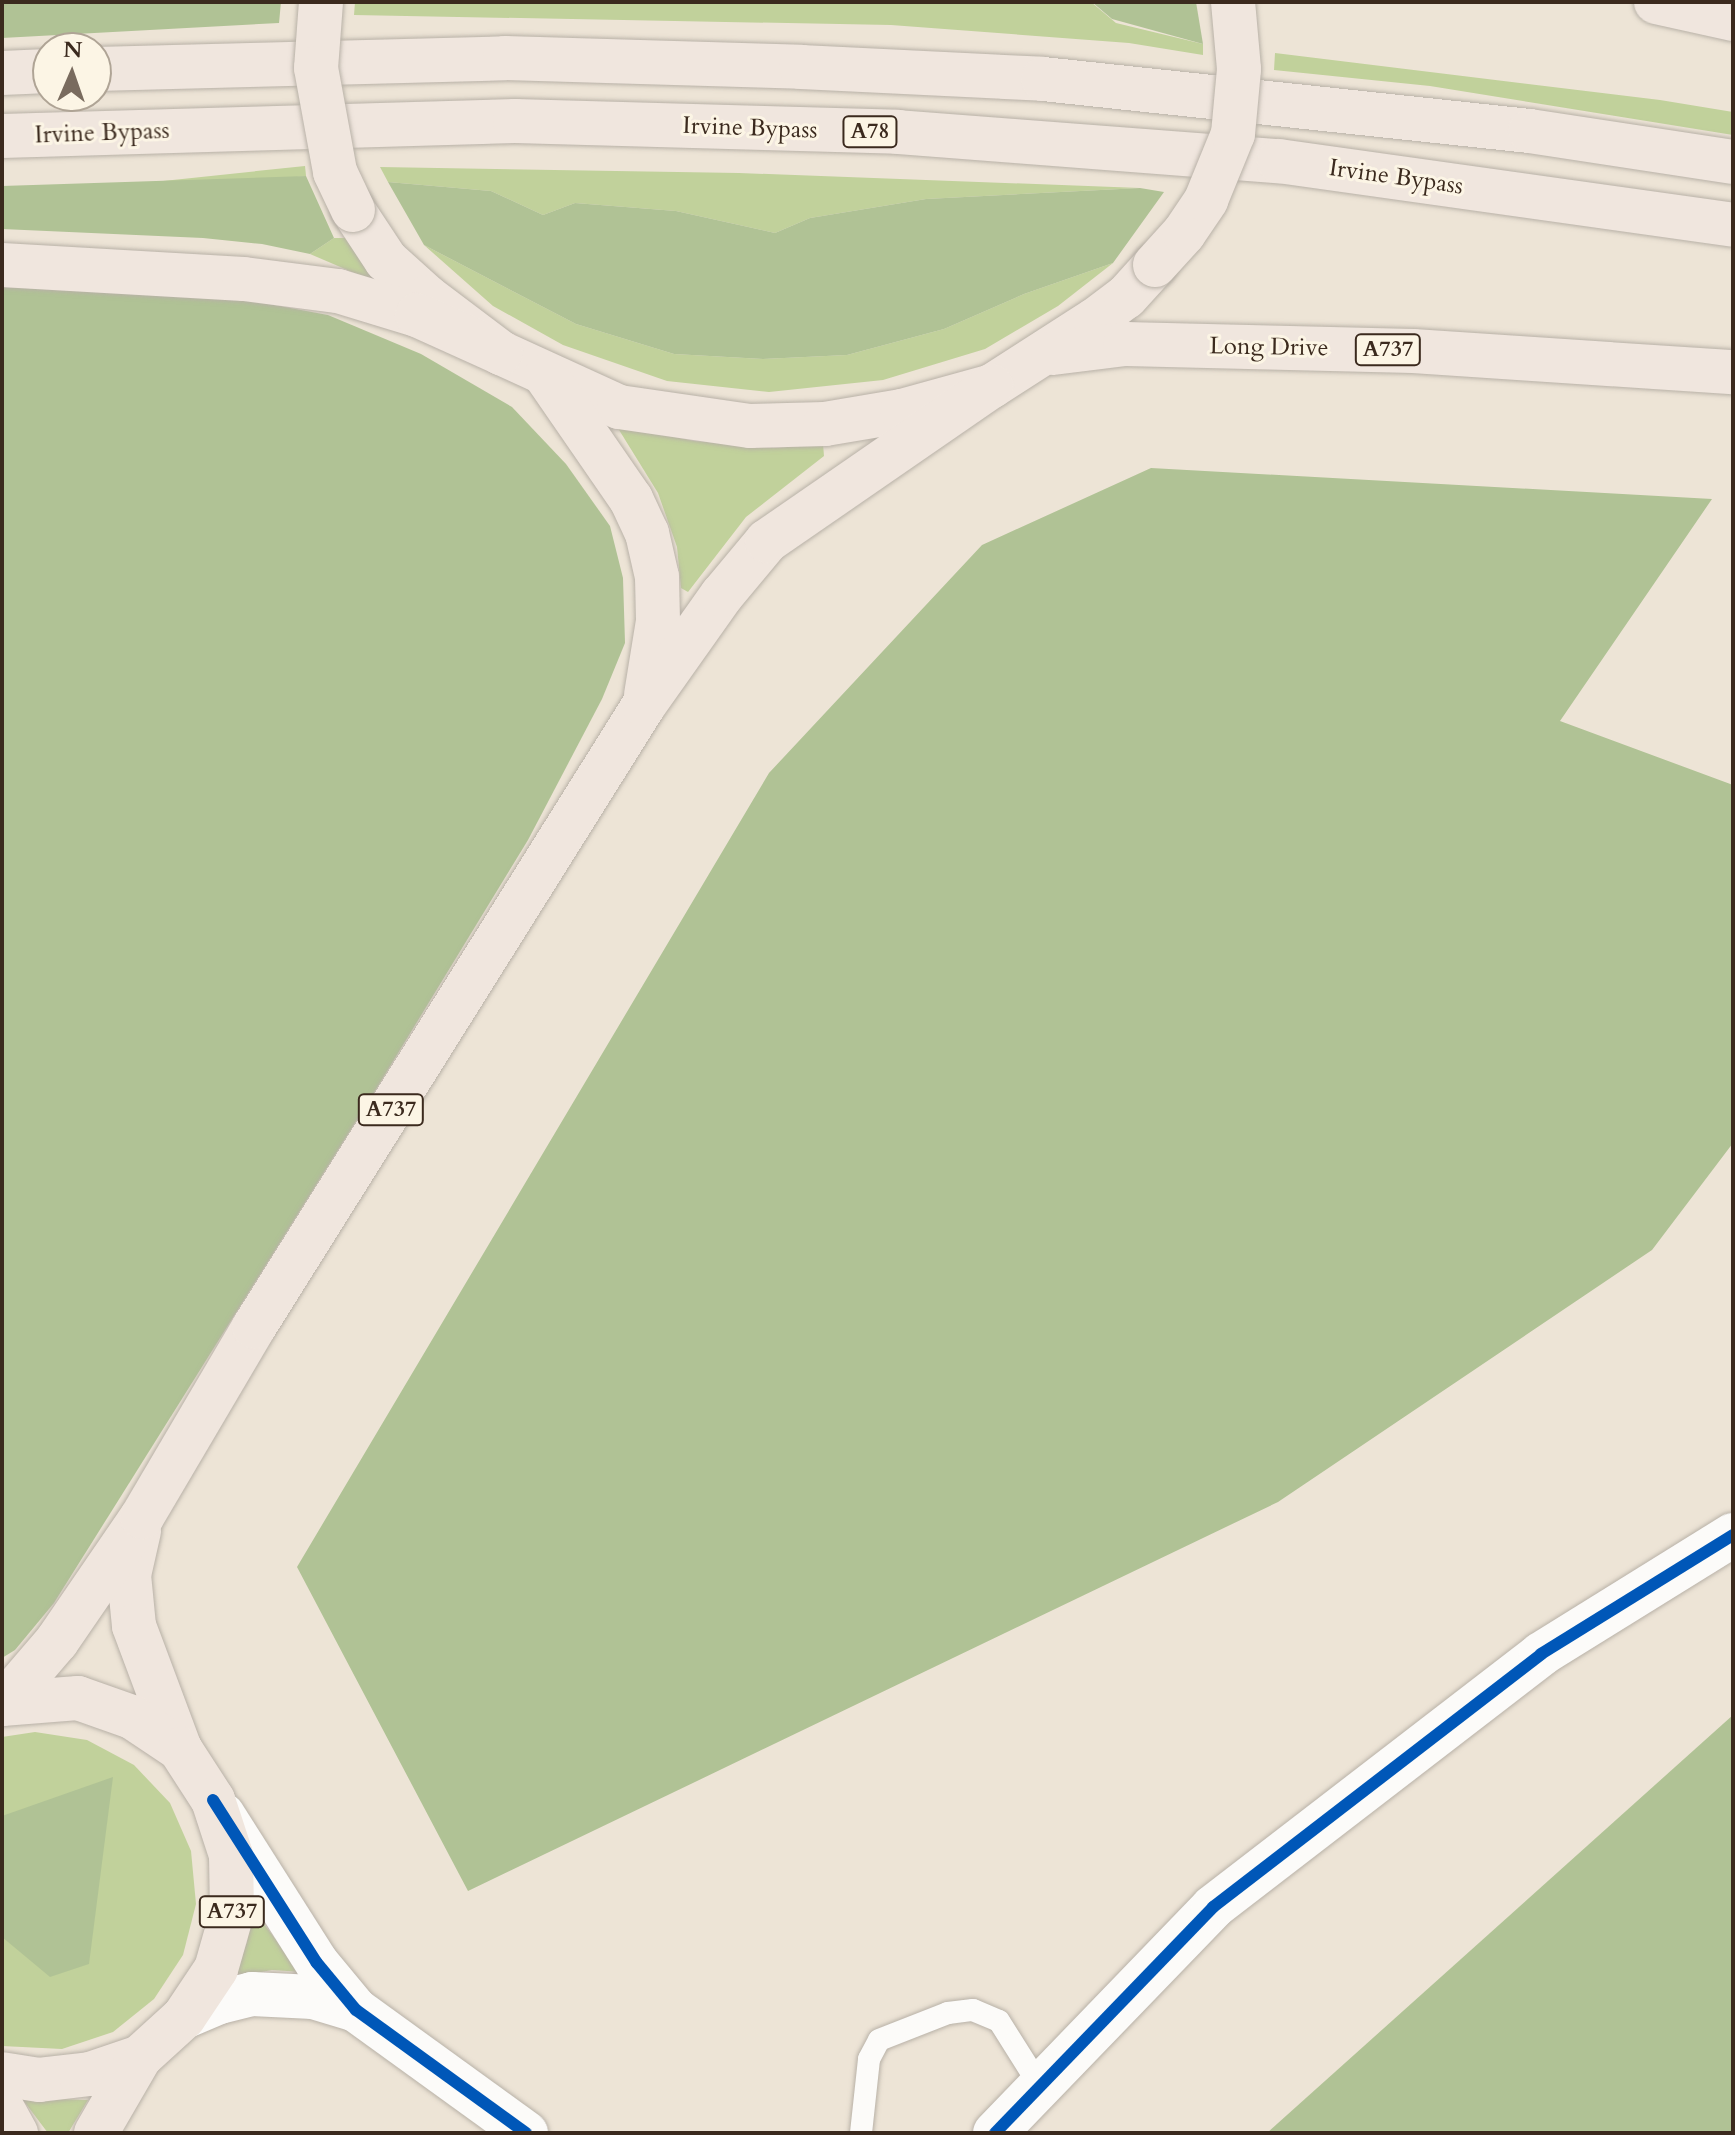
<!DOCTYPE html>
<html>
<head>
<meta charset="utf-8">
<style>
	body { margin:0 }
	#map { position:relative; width:1735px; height:2135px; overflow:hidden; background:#ede4d6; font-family:Cardo,serif }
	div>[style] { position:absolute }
	.green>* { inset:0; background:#c1d19b; transform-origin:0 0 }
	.forest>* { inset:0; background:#b0c295 }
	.roads { filter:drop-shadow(0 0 2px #b8b1a7) drop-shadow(0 0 2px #b8b1a7) }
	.lane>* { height:22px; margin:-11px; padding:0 11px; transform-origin:11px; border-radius:11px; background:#fcfbf9 }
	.street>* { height:44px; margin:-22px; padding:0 22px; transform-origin:22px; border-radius:22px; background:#fcfbf9 }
	.primary>* { height:44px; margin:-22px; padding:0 22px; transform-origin:22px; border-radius:22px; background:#f0e6de }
	.highway>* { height:44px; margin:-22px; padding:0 22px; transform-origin:22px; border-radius:22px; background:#f0e6de }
	.bridges { filter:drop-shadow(0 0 2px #b8b1a7) drop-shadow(0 0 2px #b8b1a7) }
	.primary-bridge>* { height:44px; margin:-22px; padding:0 22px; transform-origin:22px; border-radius:22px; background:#f0e6de }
	.cycleway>* { height:12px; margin:-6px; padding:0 6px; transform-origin:6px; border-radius:6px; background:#0057b8 }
	span { translate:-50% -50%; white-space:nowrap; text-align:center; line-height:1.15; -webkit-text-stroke:6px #fcf5e5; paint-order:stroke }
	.shield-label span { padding:2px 6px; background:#fcf5e5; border:2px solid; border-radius:6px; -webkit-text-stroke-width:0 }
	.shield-label { font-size:22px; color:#3b2a1e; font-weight:700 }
	.street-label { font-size:24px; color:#3b2a1e }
	.frame { position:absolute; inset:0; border:4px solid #3b2a1e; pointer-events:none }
	.north { position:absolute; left:32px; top:32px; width:80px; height:80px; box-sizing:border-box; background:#fcf5e5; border:2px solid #afa495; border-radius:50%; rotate:2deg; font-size:22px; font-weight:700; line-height:32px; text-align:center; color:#3b2a1e }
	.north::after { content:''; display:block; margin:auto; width:28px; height:36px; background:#796b5e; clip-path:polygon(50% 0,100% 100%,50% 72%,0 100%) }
</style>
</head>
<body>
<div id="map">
	<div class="green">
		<div style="clip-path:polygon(355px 2px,1091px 2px,1116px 23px,1203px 44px,1203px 55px,1129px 43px,891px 25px,354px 15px)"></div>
		<div style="clip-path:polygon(1275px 53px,1660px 100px,1733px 112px,1733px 135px,1430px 86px,1274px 70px)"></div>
		<div style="left:305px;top:166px;width:10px;height:303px;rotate:84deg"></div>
		<div style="clip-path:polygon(380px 167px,739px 173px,1140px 188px,926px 199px,810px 218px,775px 233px,676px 211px,575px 203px,543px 215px,491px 191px,388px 182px)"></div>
		<div style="clip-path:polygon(334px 238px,349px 238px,376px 275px,373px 281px,310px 254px)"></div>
		<div style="clip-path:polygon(424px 245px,576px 324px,674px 354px,763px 359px,847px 355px,944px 329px,1024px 294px,1113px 263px,1058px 306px,985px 349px,883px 380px,769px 392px,667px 381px,563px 345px,493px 306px)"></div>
		<div style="clip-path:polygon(616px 425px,694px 441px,775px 448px,823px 444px,824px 456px,746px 517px,688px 592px,681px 588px,677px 547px,658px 493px)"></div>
		<div style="clip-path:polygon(35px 1732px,87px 1740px,134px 1765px,170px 1803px,191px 1851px,196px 1904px,183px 1955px,154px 1999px,113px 2032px,62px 2049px,2px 2046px,2px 1737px)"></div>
		<div style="clip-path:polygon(252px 1908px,276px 1940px,302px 1972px,272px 1970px,234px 1977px,247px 1942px)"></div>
		<div style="clip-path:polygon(20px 2096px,52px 2099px,88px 2100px,68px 2133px,48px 2133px)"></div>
	</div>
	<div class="forest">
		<div style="clip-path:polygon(2px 2px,281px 2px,279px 23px,2px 38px)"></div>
		<div style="clip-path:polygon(1092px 2px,1196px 2px,1203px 44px,1112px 19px)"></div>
		<div style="clip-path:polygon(306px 176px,334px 238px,310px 254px,262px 244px,203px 238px,2px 229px,2px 186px)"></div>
		<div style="clip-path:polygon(388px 182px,491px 191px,543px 215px,575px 203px,676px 211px,775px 233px,810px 218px,926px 199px,1140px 188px,1164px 192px,1113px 263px,1024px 294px,944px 329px,847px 355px,763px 359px,674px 354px,576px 324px,424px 245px)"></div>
		<div style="clip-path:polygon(2px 287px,226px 296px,328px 315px,421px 354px,512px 407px,566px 464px,610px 526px,623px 578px,625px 643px,602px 699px,528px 840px,375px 1091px,54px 1603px,15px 1650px,2px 1658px)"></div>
		<div style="clip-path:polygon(1151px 468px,1712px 499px,1560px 721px,1733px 785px,1733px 1143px,1652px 1250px,1278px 1502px,468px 1891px,297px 1567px,769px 773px,982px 545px)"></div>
		<div style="clip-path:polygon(1733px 1715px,1733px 2133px,1267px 2133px)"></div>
		<div style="clip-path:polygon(113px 1777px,89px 1964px,50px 1977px,2px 1937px,2px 1816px)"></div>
	</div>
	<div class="roads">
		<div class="lane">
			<div style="left:861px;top:2133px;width:74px;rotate:-83.8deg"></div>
			<div style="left:869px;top:2059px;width:21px;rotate:-62deg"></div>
			<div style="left:879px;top:2040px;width:74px;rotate:-21.4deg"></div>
			<div style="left:948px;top:2013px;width:25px;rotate:-7deg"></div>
			<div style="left:973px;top:2010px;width:28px;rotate:23deg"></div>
			<div style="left:999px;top:2021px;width:77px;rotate:57.8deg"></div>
		</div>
		<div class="street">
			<div style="left:223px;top:1815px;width:175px;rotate:57.6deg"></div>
			<div style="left:317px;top:1963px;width:61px;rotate:50.3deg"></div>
			<div style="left:356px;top:2010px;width:210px;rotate:35.9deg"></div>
			<div style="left:184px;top:2017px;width:39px;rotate:-23deg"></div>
			<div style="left:220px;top:2002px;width:33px;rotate:-14deg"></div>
			<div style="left:252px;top:1994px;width:61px;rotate:2.8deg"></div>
			<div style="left:313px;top:1997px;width:45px;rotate:16.8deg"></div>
			<div style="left:995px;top:2133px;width:314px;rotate:-46deg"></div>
			<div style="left:1213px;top:1907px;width:414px;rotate:-37.6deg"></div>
			<div style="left:1541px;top:1654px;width:226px;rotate:-31.8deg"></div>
		</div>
		<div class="primary">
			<div style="left:1656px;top:2px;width:79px;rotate:12.4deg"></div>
			<div style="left:353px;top:210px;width:60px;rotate:56.6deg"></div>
			<div style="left:386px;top:260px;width:55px;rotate:42.1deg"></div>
			<div style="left:427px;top:297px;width:93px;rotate:37.1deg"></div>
			<div style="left:501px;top:353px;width:130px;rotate:24.6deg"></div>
			<div style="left:619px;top:407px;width:132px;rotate:8.3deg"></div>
			<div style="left:750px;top:426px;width:75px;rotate:-1.5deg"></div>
			<div style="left:825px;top:424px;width:78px;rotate:-9.6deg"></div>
			<div style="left:902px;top:411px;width:93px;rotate:-15.5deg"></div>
			<div style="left:992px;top:386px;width:122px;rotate:-32.7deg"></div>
			<div style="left:1095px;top:320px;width:39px;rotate:-37deg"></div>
			<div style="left:1126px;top:297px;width:43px;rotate:-47.8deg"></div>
			<div style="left:1053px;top:353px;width:73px;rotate:-7.1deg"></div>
			<div style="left:1125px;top:344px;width:288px;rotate:1.4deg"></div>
			<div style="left:1413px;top:351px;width:321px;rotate:3.8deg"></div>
			<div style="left:546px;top:376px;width:150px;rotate:55.4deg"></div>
			<div style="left:631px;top:499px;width:38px;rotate:65deg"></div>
			<div style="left:647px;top:533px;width:45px;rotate:77.2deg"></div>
			<div style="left:657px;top:577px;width:44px;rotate:88.7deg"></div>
			<div style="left:658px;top:621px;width:75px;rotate:99.2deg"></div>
			<div style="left:139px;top:1531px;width:45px;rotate:102.8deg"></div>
			<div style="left:129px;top:1575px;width:51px;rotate:84.4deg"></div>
			<div style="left:134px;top:1626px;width:131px;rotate:69.5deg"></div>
			<div style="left:2px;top:1704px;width:76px;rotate:-4.5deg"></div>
			<div style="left:78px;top:1698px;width:57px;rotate:19.4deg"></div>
			<div style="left:132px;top:1717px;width:58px;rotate:33.7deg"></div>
			<div style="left:180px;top:1749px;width:61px;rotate:57.1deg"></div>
			<div style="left:213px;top:1800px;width:58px;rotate:71.9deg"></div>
			<div style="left:231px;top:1855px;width:58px;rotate:89deg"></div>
			<div style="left:232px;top:1913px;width:58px;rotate:105.9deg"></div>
			<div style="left:216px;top:1969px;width:58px;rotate:123.7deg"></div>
			<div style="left:184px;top:2017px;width:59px;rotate:137.7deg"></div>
			<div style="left:140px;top:2057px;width:53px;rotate:161.2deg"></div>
			<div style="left:90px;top:2074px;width:51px;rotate:173.3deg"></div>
			<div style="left:39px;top:2080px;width:37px;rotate:-171deg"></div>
			<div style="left:3px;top:1704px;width:83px;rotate:-49.4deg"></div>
			<div style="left:57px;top:1641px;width:150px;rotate:-55.6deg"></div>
			<div style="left:142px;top:1517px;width:221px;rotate:-59.5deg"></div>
			<div style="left:254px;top:1327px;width:734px;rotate:-57.91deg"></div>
			<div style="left:644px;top:705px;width:135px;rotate:-54.7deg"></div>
			<div style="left:722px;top:595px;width:70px;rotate:-50.2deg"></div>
			<div style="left:767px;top:541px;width:273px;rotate:-34.6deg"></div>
			<div style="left:2px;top:2108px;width:29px;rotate:61deg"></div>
			<div style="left:96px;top:2133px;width:88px;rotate:-59.9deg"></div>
		</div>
		<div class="highway">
			<div style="left:96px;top:69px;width:409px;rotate:-1.5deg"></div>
			<div style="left:505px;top:58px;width:296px;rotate:1.7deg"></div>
			<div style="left:801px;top:67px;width:242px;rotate:2.8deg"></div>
			<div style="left:1043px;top:79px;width:490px;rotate:6.1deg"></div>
			<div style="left:1530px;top:131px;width:205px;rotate:8.7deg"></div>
			<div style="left:2px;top:73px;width:46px;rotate:-2.5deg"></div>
			<div style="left:2px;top:136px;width:513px;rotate:-1.67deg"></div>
			<div style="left:515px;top:121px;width:383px;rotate:1.6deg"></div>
			<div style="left:898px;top:132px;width:382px;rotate:4.4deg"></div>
			<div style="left:1279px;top:161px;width:458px;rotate:8deg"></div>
			<div style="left:2px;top:265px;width:242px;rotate:3.3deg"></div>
			<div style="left:244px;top:279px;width:95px;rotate:7.3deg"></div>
			<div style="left:338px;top:291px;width:83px;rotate:16.9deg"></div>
			<div style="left:417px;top:315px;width:92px;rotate:24.3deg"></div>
		</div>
	</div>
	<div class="bridges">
		<div class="primary-bridge">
			<div style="left:321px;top:2px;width:66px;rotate:94.3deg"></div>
			<div style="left:316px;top:68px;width:106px;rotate:79.6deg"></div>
			<div style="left:335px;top:172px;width:42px;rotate:64.7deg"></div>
			<div style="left:1155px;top:265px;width:43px;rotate:-47.8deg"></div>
			<div style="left:1184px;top:233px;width:40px;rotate:-56deg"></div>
			<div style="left:1206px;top:200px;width:71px;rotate:-67.8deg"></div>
			<div style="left:1233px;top:134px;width:65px;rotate:-84.7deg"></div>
			<div style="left:1239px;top:69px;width:67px;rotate:-95.1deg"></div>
		</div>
	</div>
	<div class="cycleway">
		<div style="left:213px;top:1800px;width:193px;rotate:57.5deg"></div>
		<div style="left:317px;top:1963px;width:61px;rotate:50.3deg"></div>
		<div style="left:356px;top:2010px;width:210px;rotate:35.9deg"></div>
		<div style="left:995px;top:2133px;width:314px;rotate:-46deg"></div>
		<div style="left:1213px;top:1907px;width:414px;rotate:-37.6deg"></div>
		<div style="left:1541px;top:1654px;width:226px;rotate:-31.8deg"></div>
	</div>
	<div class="shield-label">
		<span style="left:870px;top:132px">A78</span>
		<span style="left:1388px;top:350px">A737</span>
		<span style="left:391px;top:1110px">A737</span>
		<span style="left:232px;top:1912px">A737</span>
	</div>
	<div class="street-label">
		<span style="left:750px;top:128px;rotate:2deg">Irvine Bypass</span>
		<span style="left:102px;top:133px;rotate:-2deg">Irvine Bypass</span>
		<span style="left:1396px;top:177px;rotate:8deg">Irvine Bypass</span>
		<span style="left:1269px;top:347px;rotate:1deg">Long Drive</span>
	</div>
	<div class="frame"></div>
	<div class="north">N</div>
</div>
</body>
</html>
